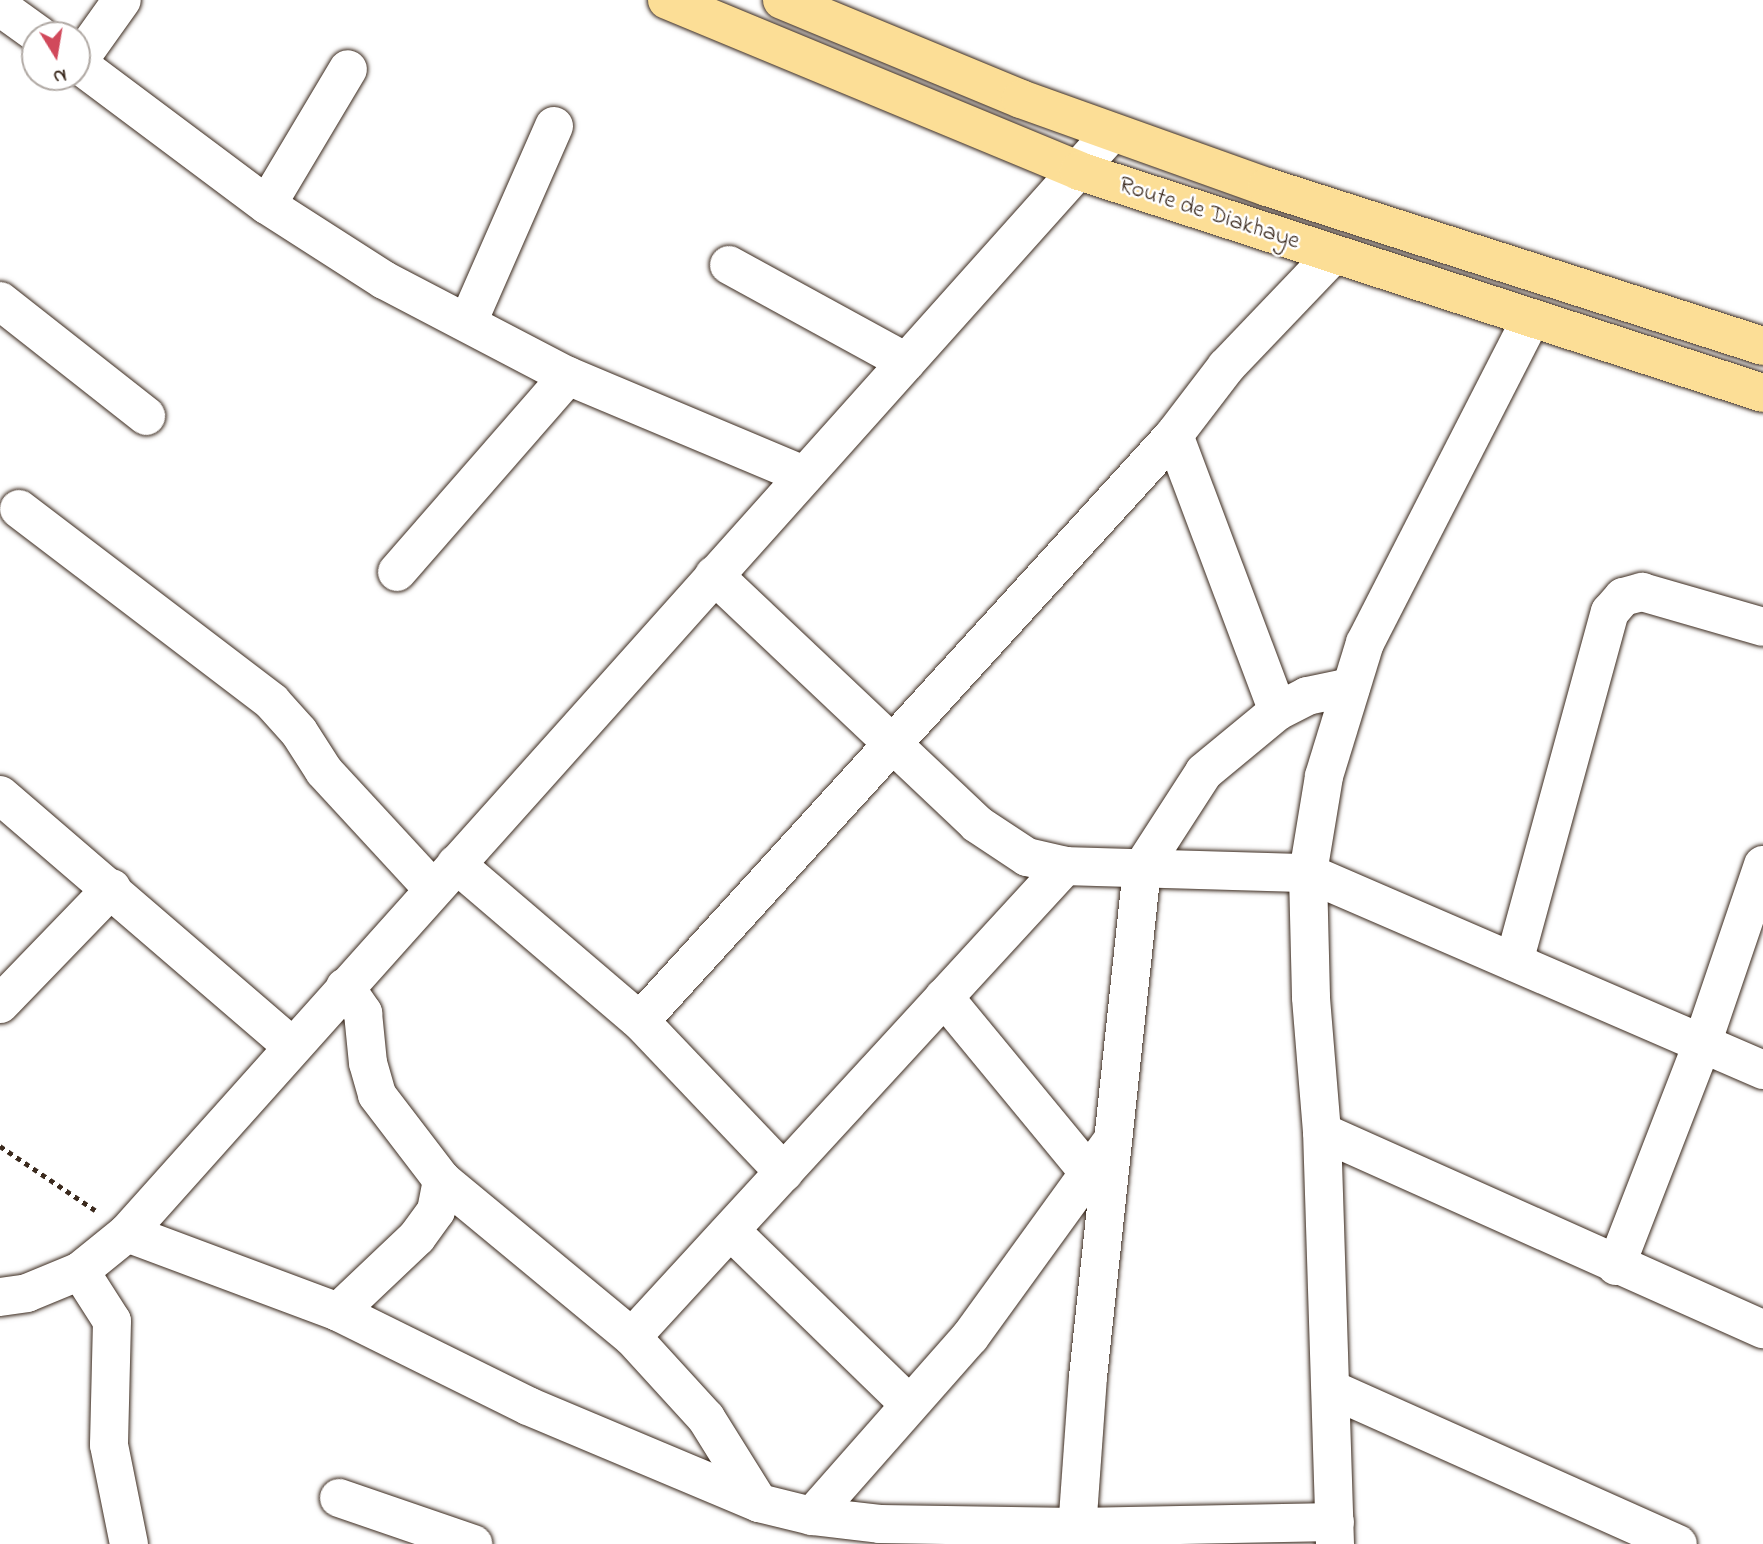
<!DOCTYPE html>
<html>
<head>
<meta charset="utf-8">
<style>
	body { margin:0 }
	#map { position:relative; width:1763px; height:1544px; overflow:hidden; background:#fff; font-family:"Indie Flower",sans-serif }
	div>[style] { position:absolute }
	.path>* { height:4.5px; margin-top:-2.25px; transform-origin:0; background:repeating-linear-gradient(90deg,#3b2a1e 0 5px,transparent 0 10px) }
	.roads { filter:drop-shadow(0 0 2px #3b2a1e) drop-shadow(0 0 2px #3b2a1e) }
	.minor>* { height:38px; margin:-19px; padding:0 19px; transform-origin:19px; border-radius:19px; background:#fff }
	.major>* { height:38px; margin:-19px; padding:0 19px; transform-origin:19px; border-radius:19px; background:#fcde96 }
	span { translate:-50% -50%; white-space:nowrap; text-align:center; line-height:1.15; -webkit-text-stroke:5px #fff; paint-order:stroke }
	.street-label { font-size:24px; color:#3b2a1e }
	.north { position:absolute; left:21px; top:21px; width:70px; height:70px; box-sizing:border-box; background:#fff; border:2px solid #b1aaa5; border-radius:50%; rotate:169deg; font-size:19px; font-weight:700; line-height:28px; text-align:center; color:#3b2a1e }
	.north::after { content:''; display:block; margin:auto; width:24px; height:32px; background:#d1495b; clip-path:polygon(50% 0,100% 100%,50% 72%,0 100%) }
</style>
</head>
<body>
<div id="map">
	<div class="path">
		<div style="left:0;top:1146px;width:115px;rotate:34deg"></div>
	</div>
	<div class="roads">
		<div class="minor">
			<div style="left:0;top:7px;width:48px;rotate:35.7deg"></div>
			<div style="left:77px;top:63px;width:237px;rotate:36.8deg"></div>
			<div style="left:267px;top:205px;width:139px;rotate:32.7deg"></div>
			<div style="left:384px;top:280px;width:208px;rotate:27.6deg"></div>
			<div style="left:568px;top:376px;width:256px;rotate:22.8deg"></div>
			<div style="left:77px;top:63px;width:77px;rotate:-54.5deg"></div>
			<div style="left:267px;top:205px;width:158px;rotate:-59.2deg"></div>
			<div style="left:729px;top:265px;width:202px;rotate:28.7deg"></div>
			<div style="left:0;top:301px;width:186px;rotate:38.2deg"></div>
			<div style="left:468px;top:322px;width:214px;rotate:-66.3deg"></div>
			<div style="left:1174px;top:435px;width:295px;rotate:69.4deg"></div>
			<div style="left:19px;top:509px;width:318px;rotate:37.3deg"></div>
			<div style="left:272px;top:702px;width:40px;rotate:48deg"></div>
			<div style="left:299px;top:732px;width:46px;rotate:57.3deg"></div>
			<div style="left:324px;top:771px;width:161px;rotate:47.3deg"></div>
			<div style="left:397px;top:572px;width:260px;rotate:-48.9deg"></div>
			<div style="left:714px;top:575px;width:362px;rotate:43.4deg"></div>
			<div style="left:977px;top:824px;width:60px;rotate:33.4deg"></div>
			<div style="left:1027px;top:857px;width:39px;rotate:13deg"></div>
			<div style="left:1065px;top:866px;width:243px;rotate:1.7deg"></div>
			<div style="left:1308px;top:873px;width:496px;rotate:23.4deg"></div>
			<div style="left:0;top:795px;width:385px;rotate:40.7deg"></div>
			<div style="left:456px;top:864px;width:242px;rotate:40.5deg"></div>
			<div style="left:640px;top:1021px;width:209px;rotate:46.4deg"></div>
			<div style="left:1514px;top:962px;width:363px;rotate:-74.7deg"></div>
			<div style="left:1610px;top:612px;width:20px;rotate:-49deg"></div>
			<div style="left:1623px;top:597px;width:20px;rotate:-15deg"></div>
			<div style="left:1642px;top:592px;width:126px;rotate:16.1deg"></div>
			<div style="left:345px;top:987px;width:32px;rotate:55deg"></div>
			<div style="left:363px;top:1013px;width:50px;rotate:84.3deg"></div>
			<div style="left:368px;top:1063px;width:33px;rotate:74deg"></div>
			<div style="left:377px;top:1095px;width:107px;rotate:52.6deg"></div>
			<div style="left:442px;top:1180px;width:246px;rotate:39.6deg"></div>
			<div style="left:632px;top:1337px;width:110px;rotate:47.6deg"></div>
			<div style="left:706px;top:1418px;width:100px;rotate:58.1deg"></div>
			<div style="left:944px;top:997px;width:228px;rotate:50.5deg"></div>
			<div style="left:0;top:1004px;width:161px;rotate:-46deg"></div>
			<div style="left:640px;top:1021px;width:793px;rotate:-47.66deg"></div>
			<div style="left:1174px;top:435px;width:86px;rotate:-52.6deg"></div>
			<div style="left:1226px;top:367px;width:155px;rotate:-46.3deg"></div>
			<div style="left:1322px;top:1132px;width:483px;rotate:24.1deg"></div>
			<div style="left:731px;top:1231px;width:248px;rotate:44.2deg"></div>
			<div style="left:127px;top:1233px;width:225px;rotate:20.5deg"></div>
			<div style="left:338px;top:1312px;width:212px;rotate:26.3deg"></div>
			<div style="left:528px;top:1406px;width:251px;rotate:22.8deg"></div>
			<div style="left:759px;top:1503px;width:55px;rotate:13.8deg"></div>
			<div style="left:812px;top:1516px;width:68px;rotate:6.7deg"></div>
			<div style="left:880px;top:1524px;width:197px;rotate:0.9deg"></div>
			<div style="left:1077px;top:1527px;width:258px;rotate:-1.1deg"></div>
			<div style="left:1616px;top:1266px;width:238px;rotate:-68.8deg"></div>
			<div style="left:1702px;top:1044px;width:189px;rotate:-71.2deg"></div>
			<div style="left:80px;top:1271px;width:59px;rotate:57.4deg"></div>
			<div style="left:112px;top:1321px;width:124px;rotate:91.4deg"></div>
			<div style="left:109px;top:1445px;width:101px;rotate:78.6deg"></div>
			<div style="left:0;top:1297px;width:27px;rotate:-8deg"></div>
			<div style="left:27px;top:1293px;width:57px;rotate:-22.5deg"></div>
			<div style="left:80px;top:1271px;width:60px;rotate:-39deg"></div>
			<div style="left:127px;top:1233px;width:1477px;rotate:-48.18deg"></div>
			<div style="left:338px;top:1312px;width:109px;rotate:-43.5deg"></div>
			<div style="left:417px;top:1237px;width:32px;rotate:-54deg"></div>
			<div style="left:436px;top:1211px;width:32px;rotate:-79deg"></div>
			<div style="left:632px;top:1337px;width:640px;rotate:-47.41deg"></div>
			<div style="left:1331px;top:1389px;width:380px;rotate:24.1deg"></div>
			<div style="left:339px;top:1498px;width:142px;rotate:18.9deg"></div>
			<div style="left:812px;top:1516px;width:239px;rotate:-48.6deg"></div>
			<div style="left:970px;top:1337px;width:242px;rotate:-54.1deg"></div>
			<div style="left:1076px;top:1544px;width:167px;rotate:-85.9deg"></div>
			<div style="left:1088px;top:1377px;width:512px;rotate:-83.94deg"></div>
			<div style="left:1142px;top:868px;width:114px;rotate:-57.1deg"></div>
			<div style="left:1204px;top:772px;width:96px;rotate:-39.5deg"></div>
			<div style="left:1278px;top:711px;width:33px;rotate:-27deg"></div>
			<div style="left:1307px;top:696px;width:45px;rotate:-11.6deg"></div>
			<div style="left:1335px;top:1544px;width:412px;rotate:-91.8deg"></div>
			<div style="left:1322px;top:1132px;width:135px;rotate:-94.7deg"></div>
			<div style="left:1311px;top:997px;width:124px;rotate:-91.4deg"></div>
			<div style="left:1308px;top:873px;width:98px;rotate:-80.6deg"></div>
			<div style="left:1324px;top:776px;width:139px;rotate:-72.9deg"></div>
			<div style="left:1365px;top:643px;width:363px;rotate:-62.9deg"></div>
		</div>
		<div class="major">
			<div style="left:667px;top:0;width:446px;rotate:22.5deg"></div>
			<div style="left:1079px;top:171px;width:719px;rotate:17.98deg"></div>
			<div style="left:782px;top:0;width:259px;rotate:22.5deg"></div>
			<div style="left:1021px;top:99px;width:261px;rotate:19.7deg"></div>
			<div style="left:1267px;top:187px;width:521px;rotate:17.77deg"></div>
		</div>
	</div>
	<div class="street-label">
		<span style="left:1209px;top:214px;rotate:18deg">Route de Diakhaye</span>
	</div>
	<div class="north">N</div>
</div>
</body>
</html>
